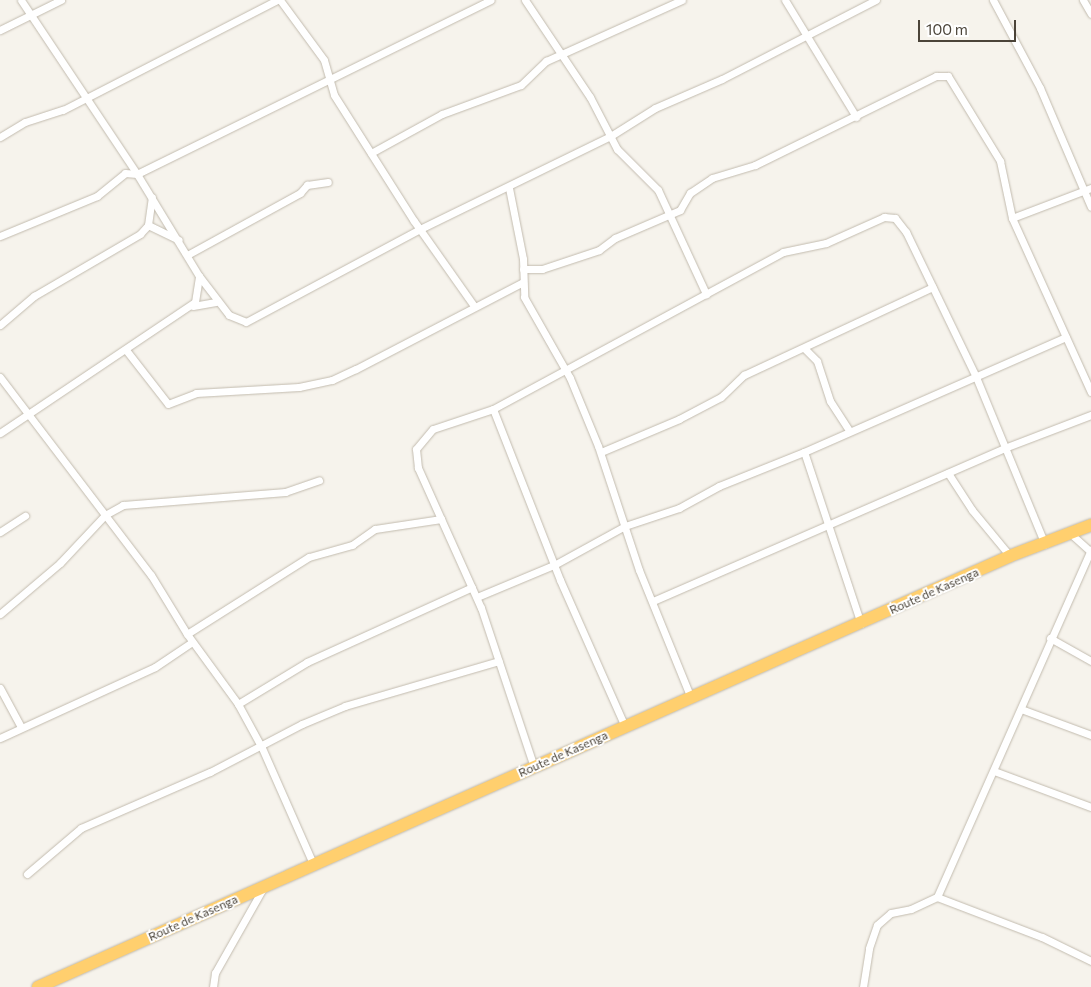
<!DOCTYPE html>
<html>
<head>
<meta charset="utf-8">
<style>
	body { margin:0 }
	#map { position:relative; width:1091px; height:987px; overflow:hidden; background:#f6f3ec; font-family:Commissioner,sans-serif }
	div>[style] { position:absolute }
	.roads { filter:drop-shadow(0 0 1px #c2bbae) drop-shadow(0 0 1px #c2bbae) }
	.street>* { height:7px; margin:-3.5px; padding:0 3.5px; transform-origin:3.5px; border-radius:3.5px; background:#fff }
	.highway>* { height:12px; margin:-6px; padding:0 6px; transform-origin:6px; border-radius:6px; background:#ffcf6e }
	span { translate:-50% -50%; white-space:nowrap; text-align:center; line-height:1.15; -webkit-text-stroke:4px #fff; paint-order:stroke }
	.street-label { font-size:12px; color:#4b4439 }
	.scale { position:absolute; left:918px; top:20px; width:98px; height:22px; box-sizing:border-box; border:2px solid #4b4439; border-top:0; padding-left:6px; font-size:15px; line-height:18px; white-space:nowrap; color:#4b4439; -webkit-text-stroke:4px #fff; paint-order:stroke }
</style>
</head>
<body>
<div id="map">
	<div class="roads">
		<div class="street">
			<div style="left:280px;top:0;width:74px;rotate:53.7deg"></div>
			<div style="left:324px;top:60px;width:36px;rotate:74deg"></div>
			<div style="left:334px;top:95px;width:149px;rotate:57.6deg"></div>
			<div style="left:414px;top:221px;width:104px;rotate:54.8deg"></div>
			<div style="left:525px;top:0;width:117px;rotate:56.2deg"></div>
			<div style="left:590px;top:97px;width:59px;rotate:62.6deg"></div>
			<div style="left:617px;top:149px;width:58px;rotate:45deg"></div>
			<div style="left:658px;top:190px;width:115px;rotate:65.2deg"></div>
			<div style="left:785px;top:0;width:137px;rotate:58.7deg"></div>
			<div style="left:993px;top:0;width:100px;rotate:61.9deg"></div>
			<div style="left:1040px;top:88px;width:129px;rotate:66.8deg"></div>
			<div style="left:1083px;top:0;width:16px;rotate:60deg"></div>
			<div style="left:0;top:30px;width:68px;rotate:-26.2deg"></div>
			<div style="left:0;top:137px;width:29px;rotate:-31deg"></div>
			<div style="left:25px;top:122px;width:40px;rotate:-18deg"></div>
			<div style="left:63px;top:110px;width:241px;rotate:-27.2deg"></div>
			<div style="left:371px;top:153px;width:81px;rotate:-28.8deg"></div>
			<div style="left:442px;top:114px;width:84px;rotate:-20.2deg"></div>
			<div style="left:521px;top:85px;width:35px;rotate:-44deg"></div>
			<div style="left:546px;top:61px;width:149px;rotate:-24.2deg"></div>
			<div style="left:509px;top:188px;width:72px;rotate:78.8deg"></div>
			<div style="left:523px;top:259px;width:38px;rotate:88deg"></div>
			<div style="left:524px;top:297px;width:93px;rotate:60.4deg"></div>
			<div style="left:570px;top:378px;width:74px;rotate:67.6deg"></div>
			<div style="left:598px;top:446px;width:131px;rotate:71.7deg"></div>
			<div style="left:639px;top:570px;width:138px;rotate:67.9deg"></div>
			<div style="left:1012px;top:218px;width:85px;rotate:-20.8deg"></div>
			<div style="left:148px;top:225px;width:34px;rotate:26deg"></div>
			<div style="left:0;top:236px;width:105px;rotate:-22.4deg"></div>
			<div style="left:97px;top:196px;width:36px;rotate:-39deg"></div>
			<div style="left:125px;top:173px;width:12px;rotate:5deg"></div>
			<div style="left:137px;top:174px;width:394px;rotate:-26.2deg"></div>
			<div style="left:189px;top:254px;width:127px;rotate:-28.8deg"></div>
			<div style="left:300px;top:193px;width:11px;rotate:-49deg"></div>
			<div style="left:307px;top:185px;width:21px;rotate:-8deg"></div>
			<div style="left:523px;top:269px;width:19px"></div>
			<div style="left:542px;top:269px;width:60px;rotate:-18.4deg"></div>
			<div style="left:599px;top:250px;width:20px;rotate:-37deg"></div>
			<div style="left:615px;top:238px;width:71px;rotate:-23.3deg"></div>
			<div style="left:680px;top:210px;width:20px;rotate:-60deg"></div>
			<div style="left:690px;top:193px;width:27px;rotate:-34deg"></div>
			<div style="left:712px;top:178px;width:45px;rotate:-16.8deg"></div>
			<div style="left:755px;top:165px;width:202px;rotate:-26.2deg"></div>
			<div style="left:936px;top:76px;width:12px"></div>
			<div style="left:948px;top:76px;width:100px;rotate:58.5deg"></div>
			<div style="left:1000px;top:161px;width:58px;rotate:78.1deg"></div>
			<div style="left:1012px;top:218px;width:191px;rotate:65.6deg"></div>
			<div style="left:199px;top:276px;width:49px;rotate:52.4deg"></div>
			<div style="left:229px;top:315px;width:18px;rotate:22deg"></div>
			<div style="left:246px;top:322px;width:197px;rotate:-28.1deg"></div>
			<div style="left:420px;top:229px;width:210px;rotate:-26deg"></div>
			<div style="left:609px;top:137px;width:54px;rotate:-32.2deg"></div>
			<div style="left:655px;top:108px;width:73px;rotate:-23.4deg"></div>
			<div style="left:722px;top:79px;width:173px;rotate:-27.2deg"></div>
			<div style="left:193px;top:306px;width:23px;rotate:-10deg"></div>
			<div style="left:0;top:325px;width:45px;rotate:-40.5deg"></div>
			<div style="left:34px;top:296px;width:123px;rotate:-30.3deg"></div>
			<div style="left:140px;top:234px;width:12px;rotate:-48deg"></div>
			<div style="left:148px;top:225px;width:28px;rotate:-82deg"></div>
			<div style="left:805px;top:349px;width:17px;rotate:45deg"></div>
			<div style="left:817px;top:361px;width:42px;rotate:72deg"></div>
			<div style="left:830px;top:401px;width:35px;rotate:57deg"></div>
			<div style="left:126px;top:350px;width:68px;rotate:52.1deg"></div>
			<div style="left:168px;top:404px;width:30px;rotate:-21deg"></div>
			<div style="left:196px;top:393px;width:103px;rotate:-3.3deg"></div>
			<div style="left:299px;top:387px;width:34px;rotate:-12deg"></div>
			<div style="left:332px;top:380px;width:26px;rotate:-25deg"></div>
			<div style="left:356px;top:369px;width:188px;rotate:-27.5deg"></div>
			<div style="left:0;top:377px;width:249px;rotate:52.7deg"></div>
			<div style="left:151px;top:575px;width:69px;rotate:58.6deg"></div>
			<div style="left:187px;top:634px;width:87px;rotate:53.9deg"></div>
			<div style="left:238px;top:704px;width:50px;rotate:61.4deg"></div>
			<div style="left:262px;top:748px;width:129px;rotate:66.2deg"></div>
			<div style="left:493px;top:409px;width:184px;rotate:68.6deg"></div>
			<div style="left:560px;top:580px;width:161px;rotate:66.1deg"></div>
			<div style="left:0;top:433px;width:235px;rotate:-33.9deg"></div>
			<div style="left:195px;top:302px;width:26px;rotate:-81deg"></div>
			<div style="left:199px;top:276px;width:119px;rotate:-121.3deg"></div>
			<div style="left:137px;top:174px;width:209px;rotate:-123.7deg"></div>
			<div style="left:601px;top:452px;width:85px;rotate:-22.9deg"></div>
			<div style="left:679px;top:419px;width:47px;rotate:-27.6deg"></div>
			<div style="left:721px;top:397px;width:32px;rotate:-44deg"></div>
			<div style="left:744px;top:375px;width:208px;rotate:-25deg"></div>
			<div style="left:948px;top:473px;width:44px;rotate:57deg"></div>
			<div style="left:972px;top:510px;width:60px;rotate:50.4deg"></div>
			<div style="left:0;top:532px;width:30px;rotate:-33deg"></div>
			<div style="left:1071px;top:534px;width:25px;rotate:42deg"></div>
			<div style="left:477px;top:597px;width:83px;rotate:-22.6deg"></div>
			<div style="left:554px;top:565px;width:81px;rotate:-28.8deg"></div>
			<div style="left:625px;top:526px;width:57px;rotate:-18.4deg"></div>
			<div style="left:679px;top:508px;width:46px;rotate:-28.8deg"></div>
			<div style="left:719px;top:486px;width:92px;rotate:-21.8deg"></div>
			<div style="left:653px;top:601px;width:386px;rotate:-23.5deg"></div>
			<div style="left:1007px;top:447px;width:90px;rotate:-20.9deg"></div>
			<div style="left:0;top:614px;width:79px;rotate:-40.4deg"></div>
			<div style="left:60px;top:563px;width:66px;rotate:-46.8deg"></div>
			<div style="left:105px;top:515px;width:21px;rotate:-29deg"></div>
			<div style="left:123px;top:505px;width:163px;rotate:-4.6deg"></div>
			<div style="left:285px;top:492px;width:36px;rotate:-19deg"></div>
			<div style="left:861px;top:624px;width:181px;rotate:-108.3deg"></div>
			<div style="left:804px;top:452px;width:286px;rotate:-23.7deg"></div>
			<div style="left:187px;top:634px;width:144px;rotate:-32.3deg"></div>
			<div style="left:309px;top:557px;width:45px;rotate:-15.6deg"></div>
			<div style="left:352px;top:545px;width:28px;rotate:-35deg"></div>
			<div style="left:375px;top:529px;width:67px;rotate:-8.6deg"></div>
			<div style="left:1050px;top:638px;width:47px;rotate:29.3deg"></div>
			<div style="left:0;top:688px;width:44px;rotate:61.7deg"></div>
			<div style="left:238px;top:704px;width:81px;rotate:-31.3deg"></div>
			<div style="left:307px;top:662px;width:181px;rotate:-24.4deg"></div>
			<div style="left:1021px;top:709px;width:75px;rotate:20.4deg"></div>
			<div style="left:0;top:738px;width:170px;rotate:-24.6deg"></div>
			<div style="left:155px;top:667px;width:45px;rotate:-34deg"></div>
			<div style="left:534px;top:767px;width:168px;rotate:-108.4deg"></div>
			<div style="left:481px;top:608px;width:154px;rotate:-114.2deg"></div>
			<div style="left:418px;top:468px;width:19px;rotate:-96deg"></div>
			<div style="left:416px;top:449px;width:26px;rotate:-50deg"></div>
			<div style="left:433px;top:429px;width:63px;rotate:-18.4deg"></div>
			<div style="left:493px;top:409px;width:330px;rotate:-28.4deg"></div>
			<div style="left:783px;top:252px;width:44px;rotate:-11.8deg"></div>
			<div style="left:826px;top:243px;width:64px;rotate:-24.1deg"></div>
			<div style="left:884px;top:217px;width:11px;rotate:5deg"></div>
			<div style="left:895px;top:218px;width:18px;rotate:52deg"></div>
			<div style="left:906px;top:232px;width:161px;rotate:64.2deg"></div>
			<div style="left:976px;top:377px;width:181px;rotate:67.6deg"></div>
			<div style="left:994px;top:771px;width:103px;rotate:20.4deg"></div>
			<div style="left:27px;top:874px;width:71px;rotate:-40.4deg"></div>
			<div style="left:81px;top:828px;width:141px;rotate:-23.5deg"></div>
			<div style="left:210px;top:772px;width:104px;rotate:-27.6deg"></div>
			<div style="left:302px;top:724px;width:47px;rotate:-22.7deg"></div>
			<div style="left:345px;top:706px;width:160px;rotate:-16.3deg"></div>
			<div style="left:937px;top:897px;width:112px;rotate:20.9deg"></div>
			<div style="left:1042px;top:937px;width:55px;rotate:26.1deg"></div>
			<div style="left:213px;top:987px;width:14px;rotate:-82deg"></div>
			<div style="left:215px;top:973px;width:98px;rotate:-60.5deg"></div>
			<div style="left:863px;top:987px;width:39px;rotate:-81deg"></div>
			<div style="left:869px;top:948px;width:24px;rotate:-71deg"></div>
			<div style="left:877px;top:925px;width:18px;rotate:-41deg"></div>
			<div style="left:891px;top:913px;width:20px;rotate:-11deg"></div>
			<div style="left:911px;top:909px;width:29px;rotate:-25deg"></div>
			<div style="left:937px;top:897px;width:380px;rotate:-66.1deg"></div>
		</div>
		<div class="highway">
			<div style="left:38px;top:987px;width:1063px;rotate:-23.91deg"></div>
			<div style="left:1010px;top:556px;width:87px;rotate:-20.9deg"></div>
		</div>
	</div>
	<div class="street-label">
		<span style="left:934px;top:591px;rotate:-24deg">Route de Kasenga</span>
		<span style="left:563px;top:754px;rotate:-24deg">Route de Kasenga</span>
		<span style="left:193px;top:918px;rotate:-24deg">Route de Kasenga</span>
	</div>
	<div class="scale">100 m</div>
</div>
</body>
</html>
